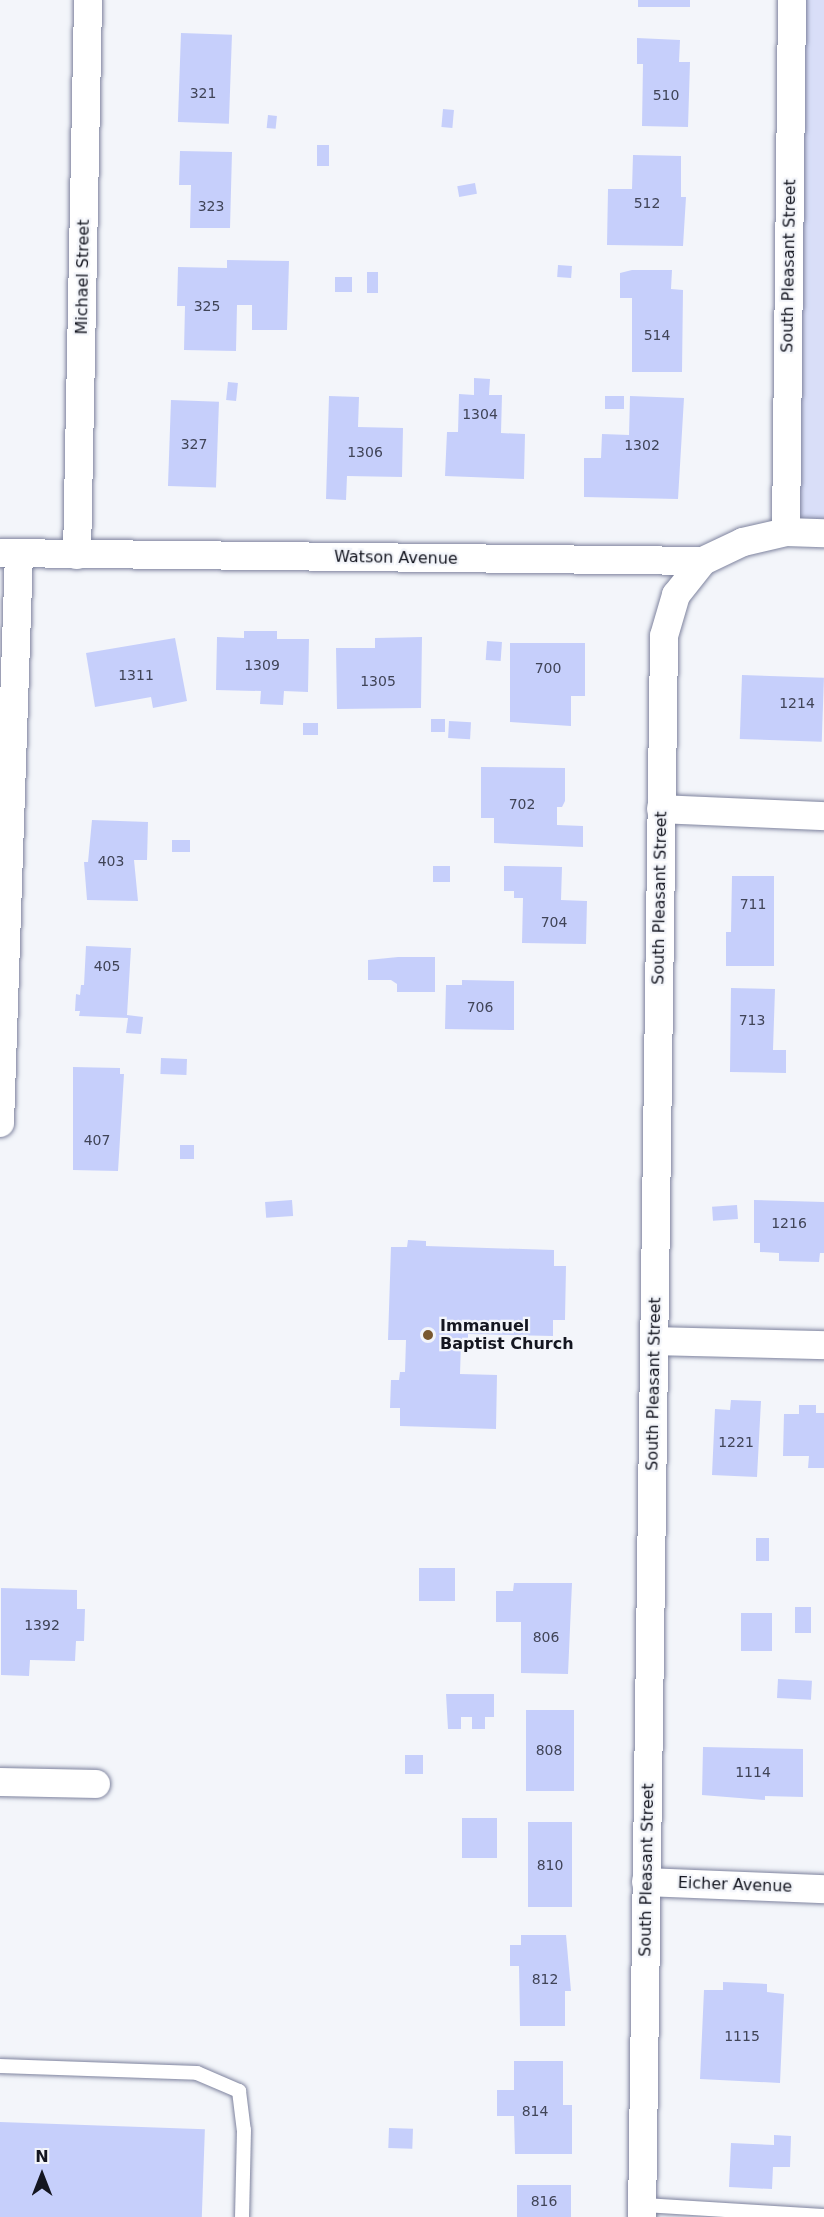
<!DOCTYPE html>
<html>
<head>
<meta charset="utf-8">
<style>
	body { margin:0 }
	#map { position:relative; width:824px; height:2217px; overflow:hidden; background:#f3f5fa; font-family:"DejaVu Sans",sans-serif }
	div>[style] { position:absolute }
	.green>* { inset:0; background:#d9def8 }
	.building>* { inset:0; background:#c6cffb; transform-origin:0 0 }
	.roads { filter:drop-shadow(0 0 2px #7e839e) drop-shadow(0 0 2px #7e839e) }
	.lane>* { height:14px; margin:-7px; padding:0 7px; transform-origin:7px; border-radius:7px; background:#fff }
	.street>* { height:28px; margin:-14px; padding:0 14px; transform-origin:14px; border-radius:14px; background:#fff }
	.dots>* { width:16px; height:16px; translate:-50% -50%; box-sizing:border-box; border:3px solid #f3f5fa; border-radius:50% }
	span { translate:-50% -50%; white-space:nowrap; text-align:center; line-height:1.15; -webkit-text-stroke:4.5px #f3f5fa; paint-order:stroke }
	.number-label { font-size:14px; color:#404457 }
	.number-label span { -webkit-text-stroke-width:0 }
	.street-label { font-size:16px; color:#141620 }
	.poi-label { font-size:16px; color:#141620; font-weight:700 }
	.left { translate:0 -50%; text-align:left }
	.north { position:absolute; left:12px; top:2145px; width:60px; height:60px; -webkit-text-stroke:4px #f3f5fa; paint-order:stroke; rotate:0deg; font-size:16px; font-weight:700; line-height:24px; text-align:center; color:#141620 }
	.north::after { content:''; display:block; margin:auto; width:21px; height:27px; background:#141620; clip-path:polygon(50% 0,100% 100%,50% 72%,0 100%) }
</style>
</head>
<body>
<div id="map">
	<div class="green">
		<div style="clip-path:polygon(792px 0,824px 0,824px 533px,786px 532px)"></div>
	</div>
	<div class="building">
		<div style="left:638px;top:0;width:52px;height:7px"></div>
		<div style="left:181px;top:33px;width:51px;height:89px;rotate:2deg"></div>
		<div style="clip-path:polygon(637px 38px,680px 40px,679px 62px,690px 62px,688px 127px,642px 126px,643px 64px,637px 64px)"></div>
		<div style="left:443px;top:109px;width:11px;height:18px;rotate:5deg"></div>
		<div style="left:268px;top:115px;width:9px;height:13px;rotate:6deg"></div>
		<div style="left:317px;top:145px;width:12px;height:21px"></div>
		<div style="clip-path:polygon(180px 151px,232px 152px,230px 228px,190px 228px,191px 185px,179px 185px)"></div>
		<div style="clip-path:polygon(633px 155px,681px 156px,681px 197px,686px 197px,683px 246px,607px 245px,608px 189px,632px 189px)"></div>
		<div style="left:475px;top:183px;width:11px;height:18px;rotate:80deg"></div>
		<div style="clip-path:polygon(227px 260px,289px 261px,287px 330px,252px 330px,252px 305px,237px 305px,236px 351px,184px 350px,185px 306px,177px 306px,178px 267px,227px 268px)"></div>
		<div style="left:558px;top:265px;width:14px;height:12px;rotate:4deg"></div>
		<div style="clip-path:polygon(632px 270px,672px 270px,671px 289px,683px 290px,682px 372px,632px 372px,632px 298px,620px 298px,620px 273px)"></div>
		<div style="left:367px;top:272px;width:11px;height:21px"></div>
		<div style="left:335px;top:277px;width:17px;height:15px"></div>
		<div style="clip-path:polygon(474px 378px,490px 379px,489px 395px,502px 395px,501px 433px,525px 434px,524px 479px,445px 476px,447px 432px,458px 432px,459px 394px,474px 395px)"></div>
		<div style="left:228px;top:382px;width:10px;height:18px;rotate:6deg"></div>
		<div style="clip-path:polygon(329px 396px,359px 397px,358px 427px,403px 428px,402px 477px,347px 476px,346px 500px,326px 499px)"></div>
		<div style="left:605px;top:396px;width:19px;height:13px"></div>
		<div style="clip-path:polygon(630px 396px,684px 398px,678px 499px,584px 497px,584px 458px,601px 458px,602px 434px,629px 435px)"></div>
		<div style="left:171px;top:400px;width:48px;height:86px;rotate:2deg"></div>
		<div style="clip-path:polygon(244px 631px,277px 631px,277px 639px,309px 639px,308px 692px,284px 691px,283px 705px,260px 704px,261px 691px,216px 690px,217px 637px,244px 638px)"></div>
		<div style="clip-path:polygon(422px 637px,421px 708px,337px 709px,336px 648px,375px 648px,375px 638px)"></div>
		<div style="clip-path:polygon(175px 638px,187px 701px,153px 708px,151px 697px,95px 707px,86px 653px)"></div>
		<div style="left:487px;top:641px;width:15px;height:19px;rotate:4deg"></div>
		<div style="clip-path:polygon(510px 643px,585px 643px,585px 696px,571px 696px,571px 726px,510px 722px)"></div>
		<div style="left:742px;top:675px;width:82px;height:64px;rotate:2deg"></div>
		<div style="left:431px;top:719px;width:14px;height:13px"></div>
		<div style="left:449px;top:721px;width:22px;height:17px;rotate:3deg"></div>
		<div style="left:318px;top:723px;width:12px;height:15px;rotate:90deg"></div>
		<div style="clip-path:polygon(481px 767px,565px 768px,565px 801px,562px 807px,557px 807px,557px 825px,583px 826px,583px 847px,494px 843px,494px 818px,481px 818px)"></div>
		<div style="clip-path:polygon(92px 820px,148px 822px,147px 860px,134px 860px,138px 901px,87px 900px,84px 862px,88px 862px)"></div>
		<div style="left:172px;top:840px;width:18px;height:12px"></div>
		<div style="left:433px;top:866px;width:17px;height:16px"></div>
		<div style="clip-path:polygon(504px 866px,562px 867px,561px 900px,587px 901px,586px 944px,522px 943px,523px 898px,514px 898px,514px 891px,504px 891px)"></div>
		<div style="clip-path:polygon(732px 876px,774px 876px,774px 966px,726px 966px,726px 932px,731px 932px)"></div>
		<div style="clip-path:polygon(86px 946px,131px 948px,127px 1015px,143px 1017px,141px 1034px,126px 1033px,128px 1018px,79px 1016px,80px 1011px,75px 1011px,76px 994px,80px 995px,81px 985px,84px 985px)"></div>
		<div style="clip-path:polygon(398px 957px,435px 957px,435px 992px,397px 992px,397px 984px,391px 980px,368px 980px,368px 960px)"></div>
		<div style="clip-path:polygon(462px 980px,514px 981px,514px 1030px,445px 1029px,446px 985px,462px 985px)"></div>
		<div style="clip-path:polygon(731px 988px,775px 989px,773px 1050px,786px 1050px,786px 1073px,730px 1072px)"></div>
		<div style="left:161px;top:1058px;width:26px;height:16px;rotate:2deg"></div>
		<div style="clip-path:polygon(73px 1067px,120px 1068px,120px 1074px,124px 1074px,118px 1171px,73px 1170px)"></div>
		<div style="left:180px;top:1145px;width:14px;height:14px"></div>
		<div style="left:292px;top:1200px;width:16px;height:27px;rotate:86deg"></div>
		<div style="clip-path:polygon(754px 1200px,824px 1202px,824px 1253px,820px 1253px,819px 1262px,779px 1261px,779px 1253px,760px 1252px,760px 1243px,754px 1243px)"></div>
		<div style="left:737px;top:1205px;width:14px;height:25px;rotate:86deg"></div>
		<div style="clip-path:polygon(408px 1240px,426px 1241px,426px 1246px,554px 1250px,554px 1266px,566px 1266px,565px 1320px,553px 1320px,553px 1336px,468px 1334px,468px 1342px,461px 1342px,460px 1374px,497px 1375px,496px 1429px,400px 1426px,400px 1408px,390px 1408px,391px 1380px,399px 1380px,400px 1372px,405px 1372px,406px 1340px,388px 1340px,391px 1247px,407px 1247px)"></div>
		<div style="clip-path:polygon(731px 1400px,761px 1401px,757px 1477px,712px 1475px,715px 1409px,730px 1410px)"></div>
		<div style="clip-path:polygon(799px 1405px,816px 1405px,816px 1413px,824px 1413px,824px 1468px,808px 1468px,809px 1456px,783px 1456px,784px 1414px,799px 1414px)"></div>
		<div style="left:756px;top:1538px;width:13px;height:23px"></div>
		<div style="left:419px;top:1568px;width:36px;height:33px"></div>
		<div style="clip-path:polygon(514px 1583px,572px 1583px,568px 1674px,521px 1673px,521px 1622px,496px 1622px,496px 1591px,513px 1591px)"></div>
		<div style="clip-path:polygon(1px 1588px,77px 1590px,77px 1609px,85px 1609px,84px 1641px,76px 1641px,75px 1661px,30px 1660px,29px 1676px,1px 1675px)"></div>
		<div style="left:795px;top:1607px;width:16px;height:26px"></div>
		<div style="left:741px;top:1613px;width:31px;height:38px"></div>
		<div style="left:778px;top:1679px;width:34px;height:19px;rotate:3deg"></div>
		<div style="clip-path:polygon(446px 1694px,494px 1694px,494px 1717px,485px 1717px,485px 1729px,472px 1729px,472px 1717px,461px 1717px,461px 1729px,448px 1729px)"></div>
		<div style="left:526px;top:1710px;width:48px;height:81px"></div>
		<div style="clip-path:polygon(703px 1747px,803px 1749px,803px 1797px,765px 1796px,765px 1800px,702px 1795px)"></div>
		<div style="left:405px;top:1755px;width:18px;height:19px"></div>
		<div style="left:462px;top:1818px;width:35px;height:40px"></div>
		<div style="left:528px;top:1822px;width:44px;height:85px"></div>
		<div style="clip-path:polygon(521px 1935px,566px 1935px,571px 1991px,565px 1991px,565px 2026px,520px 2026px,519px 1966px,510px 1966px,510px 1945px,521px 1945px)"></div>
		<div style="clip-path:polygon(723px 1982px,767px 1984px,767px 1992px,784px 1994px,780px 2083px,700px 2079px,704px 1990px,723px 1990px)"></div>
		<div style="clip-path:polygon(514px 2061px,563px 2061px,563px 2105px,572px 2105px,572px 2154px,515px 2154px,514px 2116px,497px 2116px,497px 2090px,514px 2090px)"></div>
		<div style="left:0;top:2122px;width:205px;height:95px;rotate:2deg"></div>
		<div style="left:389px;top:2128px;width:24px;height:20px;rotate:2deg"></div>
		<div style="clip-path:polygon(774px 2135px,791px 2136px,790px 2167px,773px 2167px,772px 2189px,729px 2187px,731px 2143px,774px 2145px)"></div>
		<div style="left:517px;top:2185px;width:54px;height:32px"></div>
	</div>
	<div class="roads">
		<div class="lane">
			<div style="left:0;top:2066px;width:197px;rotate:2deg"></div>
			<div style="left:197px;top:2073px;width:46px;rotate:23.2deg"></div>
			<div style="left:239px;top:2091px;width:39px;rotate:83deg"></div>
			<div style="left:244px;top:2130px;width:87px;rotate:91.3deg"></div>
			<div style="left:643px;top:2205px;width:181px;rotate:3.5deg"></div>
		</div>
		<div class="street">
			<div style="left:786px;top:532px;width:532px;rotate:-89.35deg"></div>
			<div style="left:0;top:553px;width:703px;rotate:0.65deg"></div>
			<div style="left:703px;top:561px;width:44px;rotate:-25.4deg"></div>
			<div style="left:743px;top:542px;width:44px;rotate:-13.1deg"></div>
			<div style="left:786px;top:532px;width:38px;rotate:2deg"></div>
			<div style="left:77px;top:555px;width:555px;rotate:-88.86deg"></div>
			<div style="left:661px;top:809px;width:163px;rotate:2.5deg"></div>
			<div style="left:0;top:1123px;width:569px;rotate:-88.09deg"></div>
			<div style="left:655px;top:1341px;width:169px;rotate:1.4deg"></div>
			<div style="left:0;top:1782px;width:96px;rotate:1.2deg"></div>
			<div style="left:646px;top:1882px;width:178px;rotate:2.3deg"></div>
			<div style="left:642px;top:2217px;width:1581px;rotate:-89.2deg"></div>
			<div style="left:664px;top:636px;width:43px;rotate:-73.7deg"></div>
			<div style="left:676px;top:595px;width:43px;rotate:-51.5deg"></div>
		</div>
	</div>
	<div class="dots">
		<div style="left:428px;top:1335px;background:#79582f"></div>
	</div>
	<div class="number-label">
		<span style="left:203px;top:93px">321</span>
		<span style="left:666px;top:95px">510</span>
		<span style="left:647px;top:203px">512</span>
		<span style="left:211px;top:206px">323</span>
		<span style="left:207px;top:306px">325</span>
		<span style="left:657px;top:335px">514</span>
		<span style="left:480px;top:414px">1304</span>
		<span style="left:194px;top:444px">327</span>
		<span style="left:642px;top:445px">1302</span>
		<span style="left:365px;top:452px">1306</span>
		<span style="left:262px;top:665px">1309</span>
		<span style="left:548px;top:668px">700</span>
		<span style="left:136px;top:675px">1311</span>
		<span style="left:378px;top:681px">1305</span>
		<span style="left:797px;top:703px">1214</span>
		<span style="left:522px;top:804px">702</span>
		<span style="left:111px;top:861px">403</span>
		<span style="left:753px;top:904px">711</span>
		<span style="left:554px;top:922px">704</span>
		<span style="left:107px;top:966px">405</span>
		<span style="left:480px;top:1007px">706</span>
		<span style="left:752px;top:1020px">713</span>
		<span style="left:97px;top:1140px">407</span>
		<span style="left:789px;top:1223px">1216</span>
		<span style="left:736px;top:1442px">1221</span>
		<span style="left:42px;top:1625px">1392</span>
		<span style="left:546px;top:1637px">806</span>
		<span style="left:549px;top:1750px">808</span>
		<span style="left:753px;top:1772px">1114</span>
		<span style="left:550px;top:1865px">810</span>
		<span style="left:545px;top:1979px">812</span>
		<span style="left:742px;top:2036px">1115</span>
		<span style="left:535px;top:2111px">814</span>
		<span style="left:544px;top:2201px">816</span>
	</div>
	<div class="street-label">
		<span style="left:789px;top:266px;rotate:-89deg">South Pleasant Street</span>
		<span style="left:83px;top:277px;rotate:-89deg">Michael Street</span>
		<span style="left:396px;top:558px;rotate:1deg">Watson Avenue</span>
		<span style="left:660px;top:898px;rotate:-89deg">South Pleasant Street</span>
		<span style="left:654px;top:1384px;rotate:-89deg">South Pleasant Street</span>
		<span style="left:647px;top:1870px;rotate:-89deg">South Pleasant Street</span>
		<span style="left:735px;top:1885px;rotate:2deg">Eicher Avenue</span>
	</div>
	<div class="poi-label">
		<span class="left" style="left:440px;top:1335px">Immanuel<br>Baptist Church</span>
	</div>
	<div class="north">N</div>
</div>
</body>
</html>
